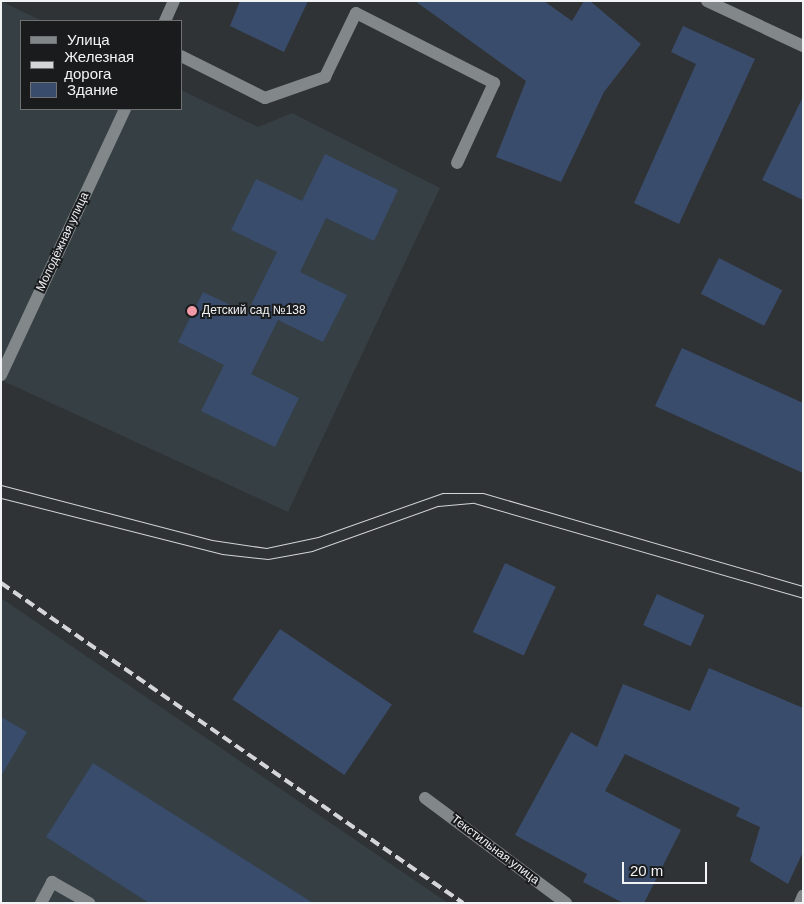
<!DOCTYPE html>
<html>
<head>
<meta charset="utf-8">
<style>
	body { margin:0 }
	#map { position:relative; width:804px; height:904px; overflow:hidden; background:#303335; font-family:Helvetica,sans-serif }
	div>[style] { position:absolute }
	.built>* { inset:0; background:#353f44 }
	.building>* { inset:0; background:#394c6b; transform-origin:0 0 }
	.minor>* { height:12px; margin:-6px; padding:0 6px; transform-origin:6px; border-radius:6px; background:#828789 }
	.tram>* { height:1px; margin:-0.5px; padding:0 0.5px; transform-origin:0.5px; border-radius:0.5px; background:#d3d5d7 }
	.rail>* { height:4px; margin-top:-2px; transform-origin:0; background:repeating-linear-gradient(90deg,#d3d5d7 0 10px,transparent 0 15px) }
	.dots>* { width:14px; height:14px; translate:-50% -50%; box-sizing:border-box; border:2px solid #191b1c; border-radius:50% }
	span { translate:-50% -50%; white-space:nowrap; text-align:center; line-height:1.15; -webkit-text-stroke:4px #191b1c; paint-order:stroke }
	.street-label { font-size:12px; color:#f1f3f5 }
	.poi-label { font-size:12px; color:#f1f3f5 }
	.left { translate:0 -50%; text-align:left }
	.frame { position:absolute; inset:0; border:2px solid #f1f3f5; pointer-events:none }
	.legend { position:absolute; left:20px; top:20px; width:162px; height:90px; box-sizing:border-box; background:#191b1c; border:1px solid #6f7173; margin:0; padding:6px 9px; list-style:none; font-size:15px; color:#f1f3f5 }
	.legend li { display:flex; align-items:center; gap:10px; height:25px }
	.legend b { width:25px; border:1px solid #6f7173 }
	.scale { position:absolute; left:622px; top:862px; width:85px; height:22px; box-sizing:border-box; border:2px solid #f1f3f5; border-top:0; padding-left:6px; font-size:15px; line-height:18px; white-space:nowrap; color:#f1f3f5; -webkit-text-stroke:4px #191b1c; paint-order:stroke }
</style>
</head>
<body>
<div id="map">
	<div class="built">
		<div style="clip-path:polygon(1px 1px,42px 21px,21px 21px,21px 109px,181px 109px,181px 90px,258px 127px,292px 113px,440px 188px,288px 512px,1px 380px)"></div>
		<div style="clip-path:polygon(1px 598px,448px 903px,1px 903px)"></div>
	</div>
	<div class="building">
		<div style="clip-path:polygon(240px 1px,308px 1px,284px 52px,230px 26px)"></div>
		<div style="clip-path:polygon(415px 1px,544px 1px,572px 21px,584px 1px,590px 1px,641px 44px,604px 92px,561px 182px,496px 157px,526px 81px)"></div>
		<div style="clip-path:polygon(683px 26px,755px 59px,679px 224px,634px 203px,696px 64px,671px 52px)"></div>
		<div style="clip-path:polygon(803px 97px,803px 200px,762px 180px)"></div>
		<div style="clip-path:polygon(325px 154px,398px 190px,374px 241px,326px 218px,300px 272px,347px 295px,323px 342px,278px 320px,251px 374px,299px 398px,275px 447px,201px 411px,224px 365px,178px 342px,203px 292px,247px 313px,277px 252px,231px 230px,256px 179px,302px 201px)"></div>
		<div style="left:719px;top:258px;width:71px;height:40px;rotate:27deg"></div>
		<div style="clip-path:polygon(682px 348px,803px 403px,803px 473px,655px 406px)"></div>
		<div style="left:505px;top:563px;width:56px;height:76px;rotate:25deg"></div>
		<div style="left:657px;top:594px;width:52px;height:34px;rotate:24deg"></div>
		<div style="left:280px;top:629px;width:135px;height:85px;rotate:34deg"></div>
		<div style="clip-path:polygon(709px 668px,803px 708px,803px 852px,788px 884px,750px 861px,760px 827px,736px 816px,740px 808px,625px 754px,605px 791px,681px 830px,644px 903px,623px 903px,583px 882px,587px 874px,515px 835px,571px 732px,597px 747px,623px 684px,690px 711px)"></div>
		<div style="clip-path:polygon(1px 717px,27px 732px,1px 776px)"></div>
		<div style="clip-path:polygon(93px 763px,313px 903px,149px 903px,46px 837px)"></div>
	</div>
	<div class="minor">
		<div style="left:707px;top:1px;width:106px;rotate:25.1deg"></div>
		<div style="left:165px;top:21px;width:22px;rotate:-66deg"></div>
		<div style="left:181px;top:56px;width:94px;rotate:26.6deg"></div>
		<div style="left:265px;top:98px;width:64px;rotate:-19.3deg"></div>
		<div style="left:325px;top:77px;width:71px;rotate:-64.2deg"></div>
		<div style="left:356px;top:13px;width:155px;rotate:26.9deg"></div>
		<div style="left:494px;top:83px;width:88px;rotate:114.8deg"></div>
		<div style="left:1px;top:375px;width:293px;rotate:-65deg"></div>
		<div style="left:425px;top:798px;width:176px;rotate:36.7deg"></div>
		<div style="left:41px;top:903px;width:24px;rotate:-62deg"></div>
		<div style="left:52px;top:882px;width:43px;rotate:29.6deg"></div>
		<div style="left:800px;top:903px;width:8px;rotate:-67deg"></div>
	</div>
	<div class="tram">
		<div style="left:1px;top:485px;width:218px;rotate:14.6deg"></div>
		<div style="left:212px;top:540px;width:55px;rotate:8.4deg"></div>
		<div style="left:266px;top:548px;width:53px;rotate:-11.9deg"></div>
		<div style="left:318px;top:537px;width:132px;rotate:-19.5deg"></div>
		<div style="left:442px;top:493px;width:41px"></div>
		<div style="left:483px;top:493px;width:333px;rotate:16.2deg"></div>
		<div style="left:1px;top:498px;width:228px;rotate:14.2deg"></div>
		<div style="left:222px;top:554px;width:46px;rotate:6.2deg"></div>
		<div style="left:268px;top:559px;width:45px;rotate:-10.3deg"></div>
		<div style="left:312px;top:551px;width:134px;rotate:-19.7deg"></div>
		<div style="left:438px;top:506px;width:36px;rotate:-5deg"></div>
		<div style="left:474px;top:503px;width:342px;rotate:16.1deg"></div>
	</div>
	<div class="rail">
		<div style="left:1px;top:583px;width:562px;rotate:34.71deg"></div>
	</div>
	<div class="dots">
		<div style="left:192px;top:311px;background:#f39aa7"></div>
	</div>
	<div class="street-label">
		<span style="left:63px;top:242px;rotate:-65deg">Молодёжная улица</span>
		<span style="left:495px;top:850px;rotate:37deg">Текстильная улица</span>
	</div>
	<div class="poi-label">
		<span class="left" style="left:202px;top:311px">Детский сад №138</span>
	</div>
	<div class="frame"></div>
	<ul class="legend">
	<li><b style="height:6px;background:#828789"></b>Улица</li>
	<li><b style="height:6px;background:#d3d5d7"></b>Железная дорога</li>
	<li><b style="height:14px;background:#394c6b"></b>Здание</li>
	</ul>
	<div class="scale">20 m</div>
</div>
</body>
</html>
